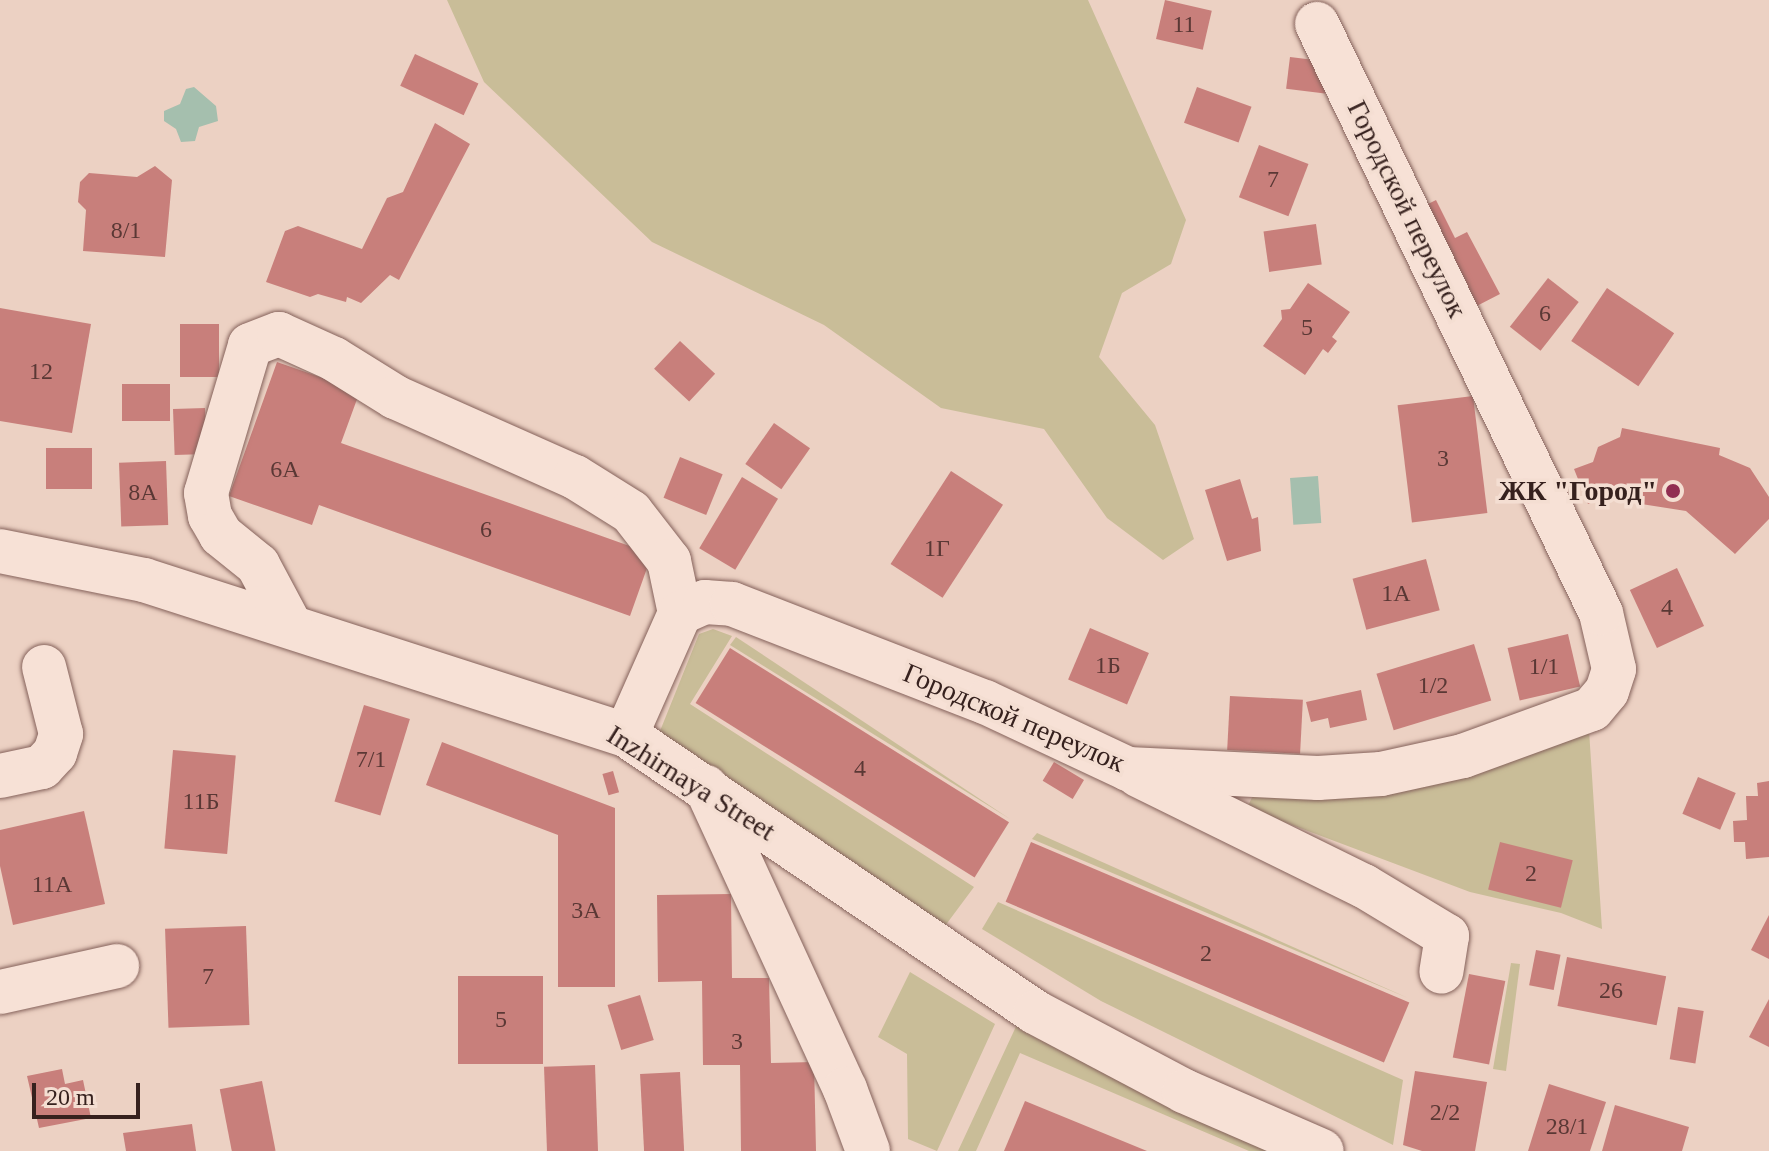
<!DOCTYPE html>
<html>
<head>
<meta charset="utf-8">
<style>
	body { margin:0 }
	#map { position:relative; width:1769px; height:1151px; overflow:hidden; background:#ecd1c3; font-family:Georgia,serif }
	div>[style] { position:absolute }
	.green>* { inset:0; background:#c9bd98 }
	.water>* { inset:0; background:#a5bfae; transform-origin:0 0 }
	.building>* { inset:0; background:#c87f7b; transform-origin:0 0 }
	.roads { filter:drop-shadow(0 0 2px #85625b) drop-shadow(0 0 2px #85625b) }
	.minor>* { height:44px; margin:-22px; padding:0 22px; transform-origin:22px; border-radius:22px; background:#f7e1d6 }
	.dots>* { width:22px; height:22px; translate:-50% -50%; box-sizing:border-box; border:4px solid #f4ded2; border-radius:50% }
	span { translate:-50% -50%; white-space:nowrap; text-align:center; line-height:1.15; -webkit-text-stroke:7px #f4ded2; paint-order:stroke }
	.number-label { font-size:24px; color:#5a3835 }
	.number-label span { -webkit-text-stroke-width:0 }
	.street-label { font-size:28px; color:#36211e }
	.poi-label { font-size:28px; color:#36211e; font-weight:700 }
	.right { translate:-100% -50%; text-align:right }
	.scale { position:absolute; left:32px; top:1083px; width:108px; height:36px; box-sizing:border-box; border:4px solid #36211e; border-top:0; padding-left:10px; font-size:24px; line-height:28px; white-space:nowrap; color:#36211e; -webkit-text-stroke:6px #f4ded2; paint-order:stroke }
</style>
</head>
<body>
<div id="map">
	<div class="green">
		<div style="clip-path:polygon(447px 0,1088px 0,1186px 220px,1171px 264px,1122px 293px,1099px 357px,1155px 425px,1194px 539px,1163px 560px,1107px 518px,1044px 429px,941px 408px,824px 325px,652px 242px,484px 82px)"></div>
		<div style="clip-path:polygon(713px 629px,732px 636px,690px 704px,974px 887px,942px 930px,658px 736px,699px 634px)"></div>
		<div style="clip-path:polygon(736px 637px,1010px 819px,730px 645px)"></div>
		<div style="clip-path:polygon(1589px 730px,1602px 929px,1561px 913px,1470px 892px,1247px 808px,1255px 791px)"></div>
		<div style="clip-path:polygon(1037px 833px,1408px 998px,1032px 839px)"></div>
		<div style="clip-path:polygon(998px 902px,1403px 1080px,1393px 1145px,1101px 1001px,982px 929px)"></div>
		<div style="clip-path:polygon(1511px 963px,1520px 964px,1506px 1071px,1493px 1069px)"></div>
		<div style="clip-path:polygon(910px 972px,995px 1024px,937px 1151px,908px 1139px,907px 1054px,878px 1037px)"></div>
		<div style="clip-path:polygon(1019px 1020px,1277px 1151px,1249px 1151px,1020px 1053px,976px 1151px,958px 1151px)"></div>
	</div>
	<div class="water">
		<div style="clip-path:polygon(194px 87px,216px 106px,218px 121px,199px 127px,195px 141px,181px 142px,176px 129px,164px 121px,164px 111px,180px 104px,186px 89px)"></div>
		<div style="left:1318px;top:476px;width:47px;height:28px;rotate:86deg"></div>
	</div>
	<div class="building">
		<div style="left:1165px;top:0;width:48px;height:40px;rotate:13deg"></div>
		<div style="left:415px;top:54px;width:70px;height:35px;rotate:25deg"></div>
		<div style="left:1290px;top:57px;width:39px;height:32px;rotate:7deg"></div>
		<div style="left:1197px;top:87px;width:58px;height:38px;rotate:20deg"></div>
		<div style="clip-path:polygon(435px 123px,470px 144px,399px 280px,390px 275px,361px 303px,347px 297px,346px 302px,318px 294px,310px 297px,266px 282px,285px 231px,298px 226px,362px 249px,387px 198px,403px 192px)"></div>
		<div style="left:1259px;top:145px;width:53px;height:56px;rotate:21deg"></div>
		<div style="clip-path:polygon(155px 166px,172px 180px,165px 257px,83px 251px,86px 210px,78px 202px,80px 182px,89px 173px,137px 177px)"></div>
		<div style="clip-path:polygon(1436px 200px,1455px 238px,1467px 232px,1500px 294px,1467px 311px,1414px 211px)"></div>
		<div style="left:1316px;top:224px;width:41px;height:53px;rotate:82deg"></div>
		<div style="left:1548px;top:278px;width:39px;height:62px;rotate:38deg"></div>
		<div style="clip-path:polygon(1308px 283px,1350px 312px,1332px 337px,1337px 341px,1328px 353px,1323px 349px,1305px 375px,1263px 346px,1282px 319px,1281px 310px,1290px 309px)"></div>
		<div style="left:1607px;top:288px;width:81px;height:64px;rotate:34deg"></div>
		<div style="clip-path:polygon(0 308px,91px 324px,72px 433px,0 421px)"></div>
		<div style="left:180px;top:324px;width:39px;height:53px"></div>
		<div style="left:680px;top:341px;width:48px;height:38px;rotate:43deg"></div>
		<div style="clip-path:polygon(277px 362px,360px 391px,341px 443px,652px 554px,630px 616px,319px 505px,312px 525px,229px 496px)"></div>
		<div style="left:122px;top:384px;width:48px;height:37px"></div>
		<div style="left:1473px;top:396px;width:118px;height:76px;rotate:83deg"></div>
		<div style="left:205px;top:408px;width:46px;height:32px;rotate:88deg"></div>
		<div style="left:774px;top:423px;width:44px;height:50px;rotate:35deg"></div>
		<div style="clip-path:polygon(1622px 428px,1720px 448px,1719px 455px,1750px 468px,1769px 497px,1769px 519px,1735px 554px,1686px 511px,1603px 498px,1588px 504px,1574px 469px,1593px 462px,1598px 447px,1620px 437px)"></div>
		<div style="left:46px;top:448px;width:46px;height:41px"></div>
		<div style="left:680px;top:457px;width:46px;height:44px;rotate:22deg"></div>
		<div style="left:166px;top:461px;width:64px;height:47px;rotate:88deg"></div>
		<div style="left:951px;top:471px;width:62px;height:111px;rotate:33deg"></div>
		<div style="left:742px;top:477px;width:42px;height:83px;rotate:31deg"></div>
		<div style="clip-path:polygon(1240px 479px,1252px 519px,1258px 517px,1261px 551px,1227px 561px,1205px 490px)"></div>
		<div style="left:1426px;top:559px;width:53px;height:76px;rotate:75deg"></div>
		<div style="left:1677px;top:568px;width:64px;height:52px;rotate:65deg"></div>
		<div style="left:1090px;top:628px;width:64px;height:56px;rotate:23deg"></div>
		<div style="left:1568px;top:634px;width:54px;height:62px;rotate:77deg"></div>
		<div style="left:1474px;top:644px;width:59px;height:102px;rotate:73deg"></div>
		<div style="left:730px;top:648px;width:329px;height:65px;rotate:32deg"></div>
		<div style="clip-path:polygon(1361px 690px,1367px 720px,1330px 728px,1328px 718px,1311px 722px,1306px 702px)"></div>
		<div style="left:1230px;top:696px;width:73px;height:54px;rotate:3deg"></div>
		<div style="left:364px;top:705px;width:48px;height:101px;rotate:17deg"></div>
		<div style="clip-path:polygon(442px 742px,615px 808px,615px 987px,558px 987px,558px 835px,426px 785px)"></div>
		<div style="left:173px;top:750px;width:63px;height:99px;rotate:5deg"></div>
		<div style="left:1054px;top:762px;width:35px;height:22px;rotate:31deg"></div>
		<div style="left:613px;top:771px;width:22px;height:11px;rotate:74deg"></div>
		<div style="left:1698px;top:777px;width:41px;height:40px;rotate:23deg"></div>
		<div style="clip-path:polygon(1769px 781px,1769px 857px,1746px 859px,1745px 842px,1734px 842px,1733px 821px,1747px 820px,1746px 796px,1758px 796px,1757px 783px)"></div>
		<div style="clip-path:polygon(84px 811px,105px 904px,13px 925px,0 866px,0 830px)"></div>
		<div style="left:1031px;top:842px;width:411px;height:65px;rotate:23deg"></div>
		<div style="left:1500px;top:842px;width:75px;height:49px;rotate:14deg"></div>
		<div style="clip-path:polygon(731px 894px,732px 978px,769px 978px,771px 1063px,814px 1062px,816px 1151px,741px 1151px,740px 1065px,703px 1065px,702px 981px,658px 982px,657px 895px)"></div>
		<div style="clip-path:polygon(1769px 915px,1769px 959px,1751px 950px)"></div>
		<div style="left:246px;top:926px;width:99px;height:81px;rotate:88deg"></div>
		<div style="left:1536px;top:950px;width:25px;height:36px;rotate:11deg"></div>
		<div style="left:1567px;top:957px;width:101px;height:50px;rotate:11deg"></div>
		<div style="left:1469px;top:974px;width:37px;height:85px;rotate:11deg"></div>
		<div style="left:458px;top:976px;width:85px;height:88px"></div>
		<div style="left:640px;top:995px;width:47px;height:34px;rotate:73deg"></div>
		<div style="clip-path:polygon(1769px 999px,1769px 1047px,1749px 1037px)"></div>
		<div style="left:1678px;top:1007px;width:26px;height:53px;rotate:9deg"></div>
		<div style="left:595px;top:1065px;width:86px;height:51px;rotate:88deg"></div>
		<div style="clip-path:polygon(62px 1069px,65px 1084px,83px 1080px,91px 1118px,39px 1128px,27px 1076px)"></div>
		<div style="clip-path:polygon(1415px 1071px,1487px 1082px,1475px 1151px,1422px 1151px,1403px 1145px)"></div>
		<div style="left:680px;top:1072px;width:79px;height:40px;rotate:87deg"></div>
		<div style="left:262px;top:1081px;width:71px;height:43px;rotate:79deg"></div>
		<div style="clip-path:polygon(1549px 1084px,1606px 1102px,1590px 1151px,1528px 1151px)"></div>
		<div style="clip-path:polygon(1025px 1101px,1147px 1151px,1004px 1151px)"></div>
		<div style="clip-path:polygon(1615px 1105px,1689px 1127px,1682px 1151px,1602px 1151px)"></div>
		<div style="clip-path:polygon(192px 1124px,196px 1151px,126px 1151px,123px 1133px)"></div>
	</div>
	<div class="roads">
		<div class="minor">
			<div style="left:0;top:551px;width:147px;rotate:11.4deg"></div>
			<div style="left:144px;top:580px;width:506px;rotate:17.83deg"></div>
			<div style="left:626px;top:735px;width:494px;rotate:34.1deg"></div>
			<div style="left:1035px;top:1012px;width:169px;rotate:27.9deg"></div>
			<div style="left:1184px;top:1091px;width:150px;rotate:23.5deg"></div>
			<div style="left:290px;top:625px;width:68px;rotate:-118.1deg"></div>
			<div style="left:258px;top:565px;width:48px;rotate:-141deg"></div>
			<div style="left:221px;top:535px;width:22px;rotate:-120deg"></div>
			<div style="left:210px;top:516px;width:23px;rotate:-100deg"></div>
			<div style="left:206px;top:493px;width:154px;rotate:-73.4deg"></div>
			<div style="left:250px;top:345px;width:31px;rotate:-21deg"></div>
			<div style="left:279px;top:334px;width:60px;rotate:24.4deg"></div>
			<div style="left:334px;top:359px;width:72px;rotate:31.9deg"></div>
			<div style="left:395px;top:397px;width:197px;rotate:24deg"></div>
			<div style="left:575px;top:477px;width:66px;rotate:32deg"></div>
			<div style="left:631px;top:512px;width:62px;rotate:52.2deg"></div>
			<div style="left:669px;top:561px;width:53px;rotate:78.1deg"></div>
			<div style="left:626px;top:735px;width:133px;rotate:-66.1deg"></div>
			<div style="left:680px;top:613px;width:27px;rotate:-24deg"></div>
			<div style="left:705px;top:602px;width:27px;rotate:4deg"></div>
			<div style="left:732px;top:604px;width:271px;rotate:21.2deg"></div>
			<div style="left:985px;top:702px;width:158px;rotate:25.1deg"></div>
			<div style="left:1128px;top:769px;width:190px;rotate:2.7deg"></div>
			<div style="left:1318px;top:778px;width:63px;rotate:-3.6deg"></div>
			<div style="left:1381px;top:774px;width:84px;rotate:-12.4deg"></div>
			<div style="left:1463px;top:756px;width:137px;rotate:-20deg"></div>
			<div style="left:1592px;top:709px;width:23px;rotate:-50deg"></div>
			<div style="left:1607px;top:691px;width:23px;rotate:-72deg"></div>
			<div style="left:1614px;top:669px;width:57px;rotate:-103.1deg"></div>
			<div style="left:1601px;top:613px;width:654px;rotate:-115.74deg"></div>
			<div style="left:1138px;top:775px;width:252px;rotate:26.2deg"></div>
			<div style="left:1364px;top:886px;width:97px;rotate:31.1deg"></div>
			<div style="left:1447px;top:936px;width:36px;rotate:99deg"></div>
			<div style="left:0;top:776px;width:43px;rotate:-12.1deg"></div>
			<div style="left:42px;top:767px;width:19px;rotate:-47deg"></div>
			<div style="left:55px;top:753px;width:20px;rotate:-72deg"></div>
			<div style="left:61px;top:734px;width:69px;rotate:-104.2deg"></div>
			<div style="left:706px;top:787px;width:332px;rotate:65.3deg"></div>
			<div style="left:845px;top:1089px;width:66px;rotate:69.6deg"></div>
			<div style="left:0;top:992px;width:120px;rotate:-12.5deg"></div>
		</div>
	</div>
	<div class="dots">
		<div style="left:1673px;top:491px;background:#912e52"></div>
	</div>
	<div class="number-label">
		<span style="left:1184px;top:25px">11</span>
		<span style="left:1273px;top:180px">7</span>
		<span style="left:126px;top:231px">8/1</span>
		<span style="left:1545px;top:314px">6</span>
		<span style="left:1307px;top:328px">5</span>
		<span style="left:41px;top:372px">12</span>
		<span style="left:1443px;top:459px">3</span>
		<span style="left:285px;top:470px">6А</span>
		<span style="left:143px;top:493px">8А</span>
		<span style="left:486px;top:530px">6</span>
		<span style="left:937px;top:549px">1Г</span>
		<span style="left:1396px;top:594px">1А</span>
		<span style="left:1667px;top:608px">4</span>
		<span style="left:1108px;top:666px">1Б</span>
		<span style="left:1544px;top:667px">1/1</span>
		<span style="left:1433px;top:686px">1/2</span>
		<span style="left:371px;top:760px">7/1</span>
		<span style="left:860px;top:769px">4</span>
		<span style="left:201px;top:802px">11Б</span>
		<span style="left:1531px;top:874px">2</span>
		<span style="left:52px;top:885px">11А</span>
		<span style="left:586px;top:911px">3А</span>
		<span style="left:1206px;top:954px">2</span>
		<span style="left:208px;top:977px">7</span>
		<span style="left:1611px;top:991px">26</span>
		<span style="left:501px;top:1020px">5</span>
		<span style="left:737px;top:1042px">3</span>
		<span style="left:1445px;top:1113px">2/2</span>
		<span style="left:1567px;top:1127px">28/1</span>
	</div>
	<div class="street-label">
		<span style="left:1407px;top:209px;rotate:64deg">Городской переулок</span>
		<span style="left:1014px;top:718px;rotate:23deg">Городской переулок</span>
		<span style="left:691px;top:783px;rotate:32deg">Inzhirnaya Street</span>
	</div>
	<div class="poi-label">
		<span class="right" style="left:1657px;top:491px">ЖК "Город"</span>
	</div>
	<div class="scale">20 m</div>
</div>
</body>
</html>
